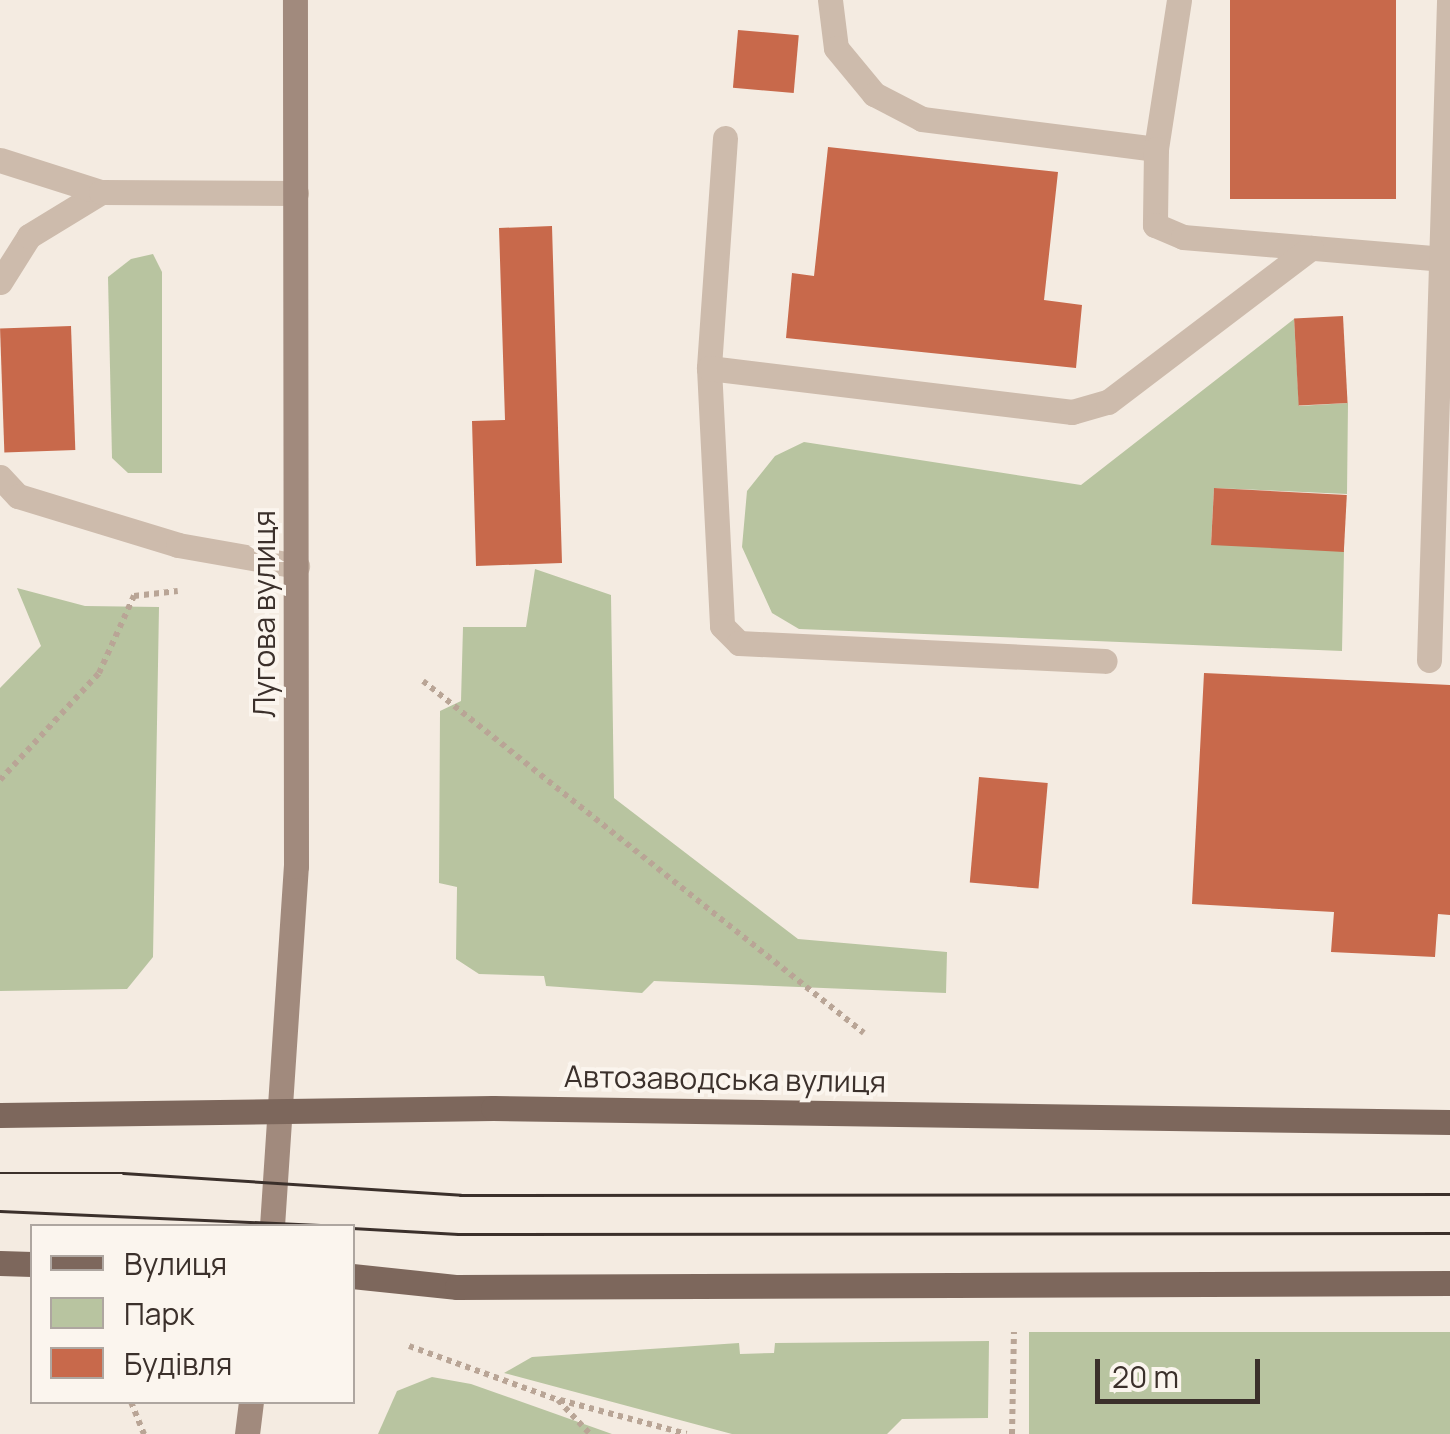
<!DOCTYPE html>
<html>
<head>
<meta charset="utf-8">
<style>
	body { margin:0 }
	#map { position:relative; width:1450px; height:1434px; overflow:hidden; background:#f4ebe1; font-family:Manrope,sans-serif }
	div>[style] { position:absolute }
	.green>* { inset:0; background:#b8c4a0; transform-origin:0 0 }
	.building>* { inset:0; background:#c8694b; transform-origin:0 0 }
	.path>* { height:6px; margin-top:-3px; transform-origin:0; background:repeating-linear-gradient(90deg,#b9a596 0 5px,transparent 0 10px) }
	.lane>* { height:25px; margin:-12.5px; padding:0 12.5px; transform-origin:12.5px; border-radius:12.5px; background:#cdbbac }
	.street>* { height:25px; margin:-12.5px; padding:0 12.5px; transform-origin:12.5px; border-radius:12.5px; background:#cdbbac }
	.secondary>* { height:25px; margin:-12.5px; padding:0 12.5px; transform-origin:12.5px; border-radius:12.5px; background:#a18a7d }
	.primary>* { height:25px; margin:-12.5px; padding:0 12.5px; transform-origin:12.5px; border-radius:12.5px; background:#7d675c }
	.tram>* { height:2.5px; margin:-1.25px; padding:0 1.25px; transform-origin:1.25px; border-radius:1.25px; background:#3b302b }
	span { translate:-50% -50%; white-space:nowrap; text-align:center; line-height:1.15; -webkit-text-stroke:8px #fbf5ee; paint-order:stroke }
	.street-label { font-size:30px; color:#3b302b }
	.legend { position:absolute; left:30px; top:1224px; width:325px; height:180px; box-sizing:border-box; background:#fbf5ee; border:2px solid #aea6a0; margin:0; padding:12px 18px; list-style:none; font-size:30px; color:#3b302b }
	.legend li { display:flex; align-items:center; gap:20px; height:50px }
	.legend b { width:50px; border:2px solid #aea6a0 }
	.scale { position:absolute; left:1095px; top:1359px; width:165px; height:45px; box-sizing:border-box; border:5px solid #3b302b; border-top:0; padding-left:12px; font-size:30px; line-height:35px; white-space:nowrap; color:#3b302b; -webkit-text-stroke:8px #fbf5ee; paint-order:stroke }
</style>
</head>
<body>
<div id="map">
	<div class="green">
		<div style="clip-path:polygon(153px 254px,162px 272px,162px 473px,128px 473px,112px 458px,108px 277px,131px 259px)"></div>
		<div style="clip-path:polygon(1294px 319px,1299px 406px,1348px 403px,1347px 494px,1214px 488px,1211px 544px,1344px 551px,1342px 651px,799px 629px,772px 613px,742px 547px,747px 491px,775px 456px,804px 442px,1081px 485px)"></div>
		<div style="clip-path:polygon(535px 569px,611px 595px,614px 798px,798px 939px,947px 952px,946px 993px,654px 981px,642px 993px,546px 986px,544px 976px,479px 974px,456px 959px,457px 887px,439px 883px,440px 711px,461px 701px,463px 627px,526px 627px)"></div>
		<div style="clip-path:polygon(17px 588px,85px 606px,159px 607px,153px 957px,127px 989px,0 991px,0 688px,41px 646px)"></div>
		<div style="left:1450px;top:1332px;width:102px;height:421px;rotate:90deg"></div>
		<div style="clip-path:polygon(989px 1341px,988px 1418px,902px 1419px,887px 1434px,732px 1434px,504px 1373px,532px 1357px,739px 1343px,740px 1354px,774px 1353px,775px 1343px)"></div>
		<div style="clip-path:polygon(432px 1377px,471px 1384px,612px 1434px,378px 1434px,397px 1391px)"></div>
	</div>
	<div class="building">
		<div style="left:1230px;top:0;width:166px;height:199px"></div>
		<div style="left:738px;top:30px;width:61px;height:58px;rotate:5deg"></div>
		<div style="clip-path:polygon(828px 147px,1058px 172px,1044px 300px,1082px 305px,1076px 368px,786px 338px,792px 273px,814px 276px)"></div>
		<div style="clip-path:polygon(552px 226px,562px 563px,476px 566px,472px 421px,505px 420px,499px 228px)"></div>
		<div style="left:1343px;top:316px;width:87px;height:49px;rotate:87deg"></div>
		<div style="left:71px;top:326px;width:124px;height:71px;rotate:88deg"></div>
		<div style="left:1214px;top:488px;width:133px;height:57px;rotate:3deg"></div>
		<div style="clip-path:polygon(1204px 673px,1450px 685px,1450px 915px,1438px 914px,1435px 957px,1331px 952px,1334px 912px,1192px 904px)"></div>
		<div style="left:979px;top:777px;width:69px;height:106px;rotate:5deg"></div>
	</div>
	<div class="path">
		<div style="left:423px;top:681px;width:564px;rotate:38.6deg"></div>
		<div style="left:0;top:780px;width:146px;rotate:-47.2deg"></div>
		<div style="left:99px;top:673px;width:85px;rotate:-65.6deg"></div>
		<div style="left:134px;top:596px;width:44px;rotate:-6.5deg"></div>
		<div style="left:409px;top:1346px;width:158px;rotate:19.9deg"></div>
		<div style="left:558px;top:1400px;width:47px;rotate:46.7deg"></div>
		<div style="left:560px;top:1400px;width:131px;rotate:15deg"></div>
		<div style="left:131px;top:1402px;width:35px;rotate:68deg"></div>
		<div style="left:1012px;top:1434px;width:102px;rotate:-88.9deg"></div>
	</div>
	<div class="lane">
		<div style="left:830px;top:0;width:48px;rotate:82.9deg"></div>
		<div style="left:836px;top:48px;width:60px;rotate:50.4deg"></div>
		<div style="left:874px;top:94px;width:54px;rotate:27.5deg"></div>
		<div style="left:922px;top:119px;width:236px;rotate:7.3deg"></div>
		<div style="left:1179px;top:0;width:151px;rotate:98.8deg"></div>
		<div style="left:1156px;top:149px;width:76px;rotate:90.8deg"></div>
		<div style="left:1155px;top:225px;width:30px;rotate:23deg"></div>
		<div style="left:1183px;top:237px;width:262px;rotate:4.8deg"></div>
		<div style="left:725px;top:138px;width:231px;rotate:94deg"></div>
		<div style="left:709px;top:368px;width:258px;rotate:87.1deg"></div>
		<div style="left:722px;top:626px;width:24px;rotate:45deg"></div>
		<div style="left:739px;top:643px;width:366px;rotate:2.8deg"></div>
		<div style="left:0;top:282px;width:54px;rotate:-57.8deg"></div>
		<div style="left:29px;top:236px;width:84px;rotate:-31.4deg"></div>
		<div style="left:709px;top:368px;width:366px;rotate:6.9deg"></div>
		<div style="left:1072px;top:412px;width:37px;rotate:-16deg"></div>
		<div style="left:1108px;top:402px;width:255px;rotate:-37.2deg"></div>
		<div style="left:0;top:477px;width:26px;rotate:47deg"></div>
		<div style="left:18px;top:496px;width:167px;rotate:17deg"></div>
		<div style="left:178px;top:545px;width:121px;rotate:10deg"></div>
		<div style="left:1429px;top:660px;width:660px;rotate:-88.26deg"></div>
	</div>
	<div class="street">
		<div style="left:0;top:160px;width:106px;rotate:17.6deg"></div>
		<div style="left:101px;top:192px;width:195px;rotate:0.3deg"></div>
	</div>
	<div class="secondary">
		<div style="left:272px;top:1226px;width:361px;rotate:-86.2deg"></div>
		<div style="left:296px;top:866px;width:866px;rotate:-90.07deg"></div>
		<div style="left:247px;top:1434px;width:32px;rotate:-83deg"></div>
	</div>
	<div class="primary">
		<div style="left:0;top:1115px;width:493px;rotate:-0.8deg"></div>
		<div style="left:493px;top:1108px;width:957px;rotate:0.84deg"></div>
		<div style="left:0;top:1263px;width:32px;rotate:2deg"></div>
		<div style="left:352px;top:1276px;width:106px;rotate:6deg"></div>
		<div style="left:457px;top:1287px;width:993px;rotate:-0.23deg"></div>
	</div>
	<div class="tram">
		<div style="left:0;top:1173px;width:123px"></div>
		<div style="left:123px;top:1173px;width:338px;rotate:3.7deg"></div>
		<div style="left:460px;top:1195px;width:990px;rotate:-0.06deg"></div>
		<div style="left:0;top:1211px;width:337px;rotate:2.5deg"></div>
		<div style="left:352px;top:1228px;width:106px;rotate:3.2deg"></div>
		<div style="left:458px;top:1234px;width:992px;rotate:-0.06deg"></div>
	</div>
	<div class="street-label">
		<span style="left:264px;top:614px;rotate:-90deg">Лугова вулиця</span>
		<span style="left:725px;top:1079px;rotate:1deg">Автозаводська вулиця</span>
	</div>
	<ul class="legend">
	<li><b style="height:12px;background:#7d675c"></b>Вулиця</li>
	<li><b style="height:28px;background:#b8c4a0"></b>Парк</li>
	<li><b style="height:28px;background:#c8694b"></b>Будівля</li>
	</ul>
	<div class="scale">20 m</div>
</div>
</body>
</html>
